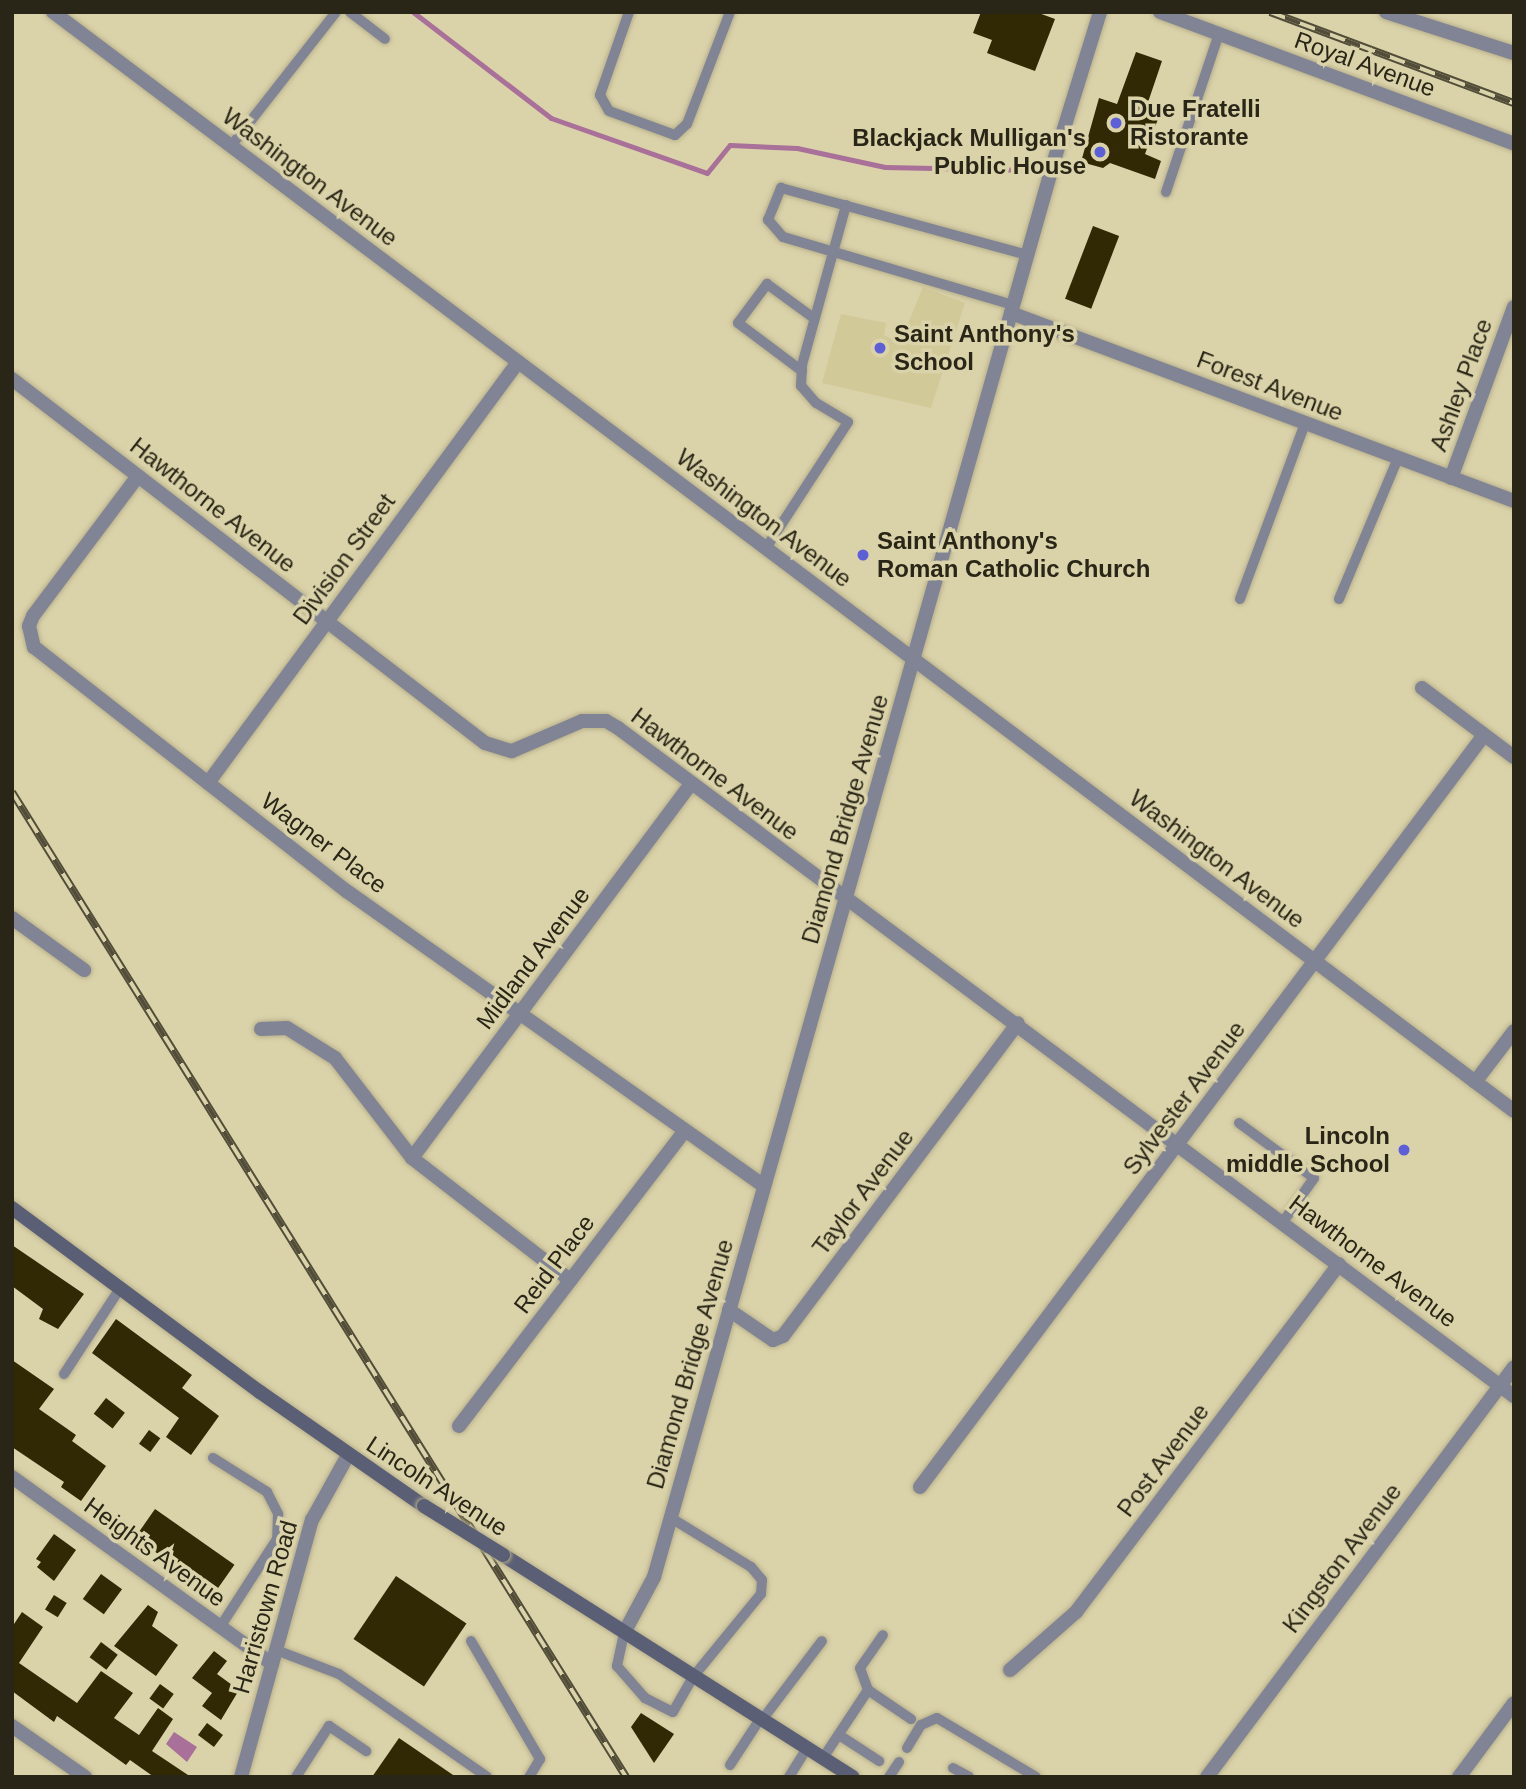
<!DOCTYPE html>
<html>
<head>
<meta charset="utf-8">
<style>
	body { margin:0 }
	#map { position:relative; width:1526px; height:1789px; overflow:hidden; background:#dad2a9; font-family:Helvetica,sans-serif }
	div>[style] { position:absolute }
	.built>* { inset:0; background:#d2c999 }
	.water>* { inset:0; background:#a97099 }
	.stream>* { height:5px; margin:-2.5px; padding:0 2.5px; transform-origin:2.5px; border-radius:2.5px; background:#a97099 }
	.building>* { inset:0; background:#312903; transform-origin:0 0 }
	.roads { filter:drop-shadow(0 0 2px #b7b08c) drop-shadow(0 0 2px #b7b08c) }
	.service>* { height:10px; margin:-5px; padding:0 5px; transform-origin:5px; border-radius:5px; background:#818494 }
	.minor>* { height:14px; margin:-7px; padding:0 7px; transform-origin:7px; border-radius:7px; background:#818494 }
	.tertiary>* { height:14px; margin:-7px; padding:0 7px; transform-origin:7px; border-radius:7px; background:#818494 }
	.secondary>* { height:14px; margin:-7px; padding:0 7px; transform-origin:7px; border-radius:7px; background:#5b5f76 }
	.rail>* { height:8px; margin-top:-4px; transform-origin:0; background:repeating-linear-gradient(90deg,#dad2a9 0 16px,#524d38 0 32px); box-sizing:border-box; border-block:2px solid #524d38 }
	.bridges { filter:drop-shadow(0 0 2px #b7b08c) drop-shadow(0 0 2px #b7b08c) }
	.secondary-bridge>* { height:14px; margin:-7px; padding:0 7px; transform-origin:7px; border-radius:7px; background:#5b5f76 }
	.dots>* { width:19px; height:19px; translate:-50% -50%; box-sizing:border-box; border:4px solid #dad2a9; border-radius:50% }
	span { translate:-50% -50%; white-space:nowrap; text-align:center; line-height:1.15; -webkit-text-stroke:7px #dad2a9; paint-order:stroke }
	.street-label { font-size:24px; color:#2a2617 }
	.poi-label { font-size:24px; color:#2a2617; font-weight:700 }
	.left { translate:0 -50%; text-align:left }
	.right { translate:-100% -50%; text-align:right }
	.frame { position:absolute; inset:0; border:14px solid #2a2617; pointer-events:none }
</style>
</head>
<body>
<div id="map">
	<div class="built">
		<div style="clip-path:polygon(923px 287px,965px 303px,931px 408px,822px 383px,841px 314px,886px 323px,884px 335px,900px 343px)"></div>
	</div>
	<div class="water">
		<div style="clip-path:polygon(174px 1732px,197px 1747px,187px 1762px,166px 1744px)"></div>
	</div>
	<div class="stream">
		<div style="left:413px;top:12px;width:174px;rotate:37.5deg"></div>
		<div style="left:551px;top:118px;width:165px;rotate:19.4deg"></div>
		<div style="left:707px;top:173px;width:36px;rotate:-51deg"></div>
		<div style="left:730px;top:145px;width:67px;rotate:2.6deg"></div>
		<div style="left:797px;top:148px;width:90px;rotate:12.2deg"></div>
		<div style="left:885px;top:167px;width:138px;rotate:1.2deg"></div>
	</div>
	<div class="building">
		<div style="clip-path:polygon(981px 12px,1036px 12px,1055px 19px,1035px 71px,987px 53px,992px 40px,973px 33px)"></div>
		<div style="clip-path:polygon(1136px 52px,1162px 61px,1144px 114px,1158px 119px,1145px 154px,1161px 161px,1155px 179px,1110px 163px,1103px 168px,1081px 162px,1099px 98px,1117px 104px)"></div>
		<div style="left:1093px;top:226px;width:28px;height:78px;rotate:21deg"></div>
		<div style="clip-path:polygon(12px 1245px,84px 1294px,58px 1329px,39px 1319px,43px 1309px,12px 1286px)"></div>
		<div style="clip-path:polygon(116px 1319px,192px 1375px,182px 1388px,219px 1416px,191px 1455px,166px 1437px,179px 1418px,92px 1353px)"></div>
		<div style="clip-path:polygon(12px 1360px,54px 1389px,39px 1409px,76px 1435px,72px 1441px,106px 1466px,81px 1501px,61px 1487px,64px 1482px,12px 1447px)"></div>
		<div style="left:106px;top:1398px;width:24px;height:20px;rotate:38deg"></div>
		<div style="left:149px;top:1430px;width:14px;height:17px;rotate:36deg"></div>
		<div style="left:155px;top:1509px;width:97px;height:35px;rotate:35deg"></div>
		<div style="clip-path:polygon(54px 1534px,76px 1550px,54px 1581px,37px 1567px,41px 1562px,36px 1559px)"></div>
		<div style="left:101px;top:1574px;width:26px;height:31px;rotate:36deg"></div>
		<div style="left:396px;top:1576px;width:85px;height:76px;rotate:34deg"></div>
		<div style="left:54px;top:1595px;width:15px;height:17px;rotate:32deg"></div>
		<div style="clip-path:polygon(148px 1605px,158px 1612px,152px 1626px,178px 1645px,156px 1676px,114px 1646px)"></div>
		<div style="clip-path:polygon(22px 1612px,43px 1627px,19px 1663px,77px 1703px,101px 1671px,133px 1693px,114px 1718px,139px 1735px,158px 1708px,173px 1719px,152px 1751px,191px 1777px,154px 1777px,130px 1760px,126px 1765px,57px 1716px,54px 1722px,12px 1691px,12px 1627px)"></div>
		<div style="left:101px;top:1642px;width:21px;height:19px;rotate:37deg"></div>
		<div style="clip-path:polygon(214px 1651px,227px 1661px,217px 1674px,239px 1690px,221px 1720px,202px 1706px,212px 1693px,192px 1678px)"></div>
		<div style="left:160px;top:1684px;width:17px;height:18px;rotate:36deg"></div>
		<div style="clip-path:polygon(641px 1713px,674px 1734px,654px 1763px,631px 1727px)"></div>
		<div style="left:207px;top:1723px;width:20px;height:15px;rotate:37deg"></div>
		<div style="clip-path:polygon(399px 1738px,456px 1777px,372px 1777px)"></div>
	</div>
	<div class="roads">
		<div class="service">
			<div style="left:350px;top:12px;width:44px;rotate:37.6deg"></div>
			<div style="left:629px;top:12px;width:88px;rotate:109.3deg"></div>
			<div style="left:600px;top:95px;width:18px;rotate:61deg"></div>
			<div style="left:609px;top:111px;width:70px;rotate:20deg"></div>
			<div style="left:675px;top:135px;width:16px;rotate:-43deg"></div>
			<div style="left:687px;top:124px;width:120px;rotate:-69deg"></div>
			<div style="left:231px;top:146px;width:170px;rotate:-51.9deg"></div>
			<div style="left:1166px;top:192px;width:167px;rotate:-71.5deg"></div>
			<div style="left:1013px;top:305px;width:240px;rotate:-163.5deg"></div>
			<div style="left:783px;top:237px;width:23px;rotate:-131deg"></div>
			<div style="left:768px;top:220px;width:35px;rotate:-68deg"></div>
			<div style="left:781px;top:188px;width:255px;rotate:15.2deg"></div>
			<div style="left:802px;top:371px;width:80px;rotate:-143.1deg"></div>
			<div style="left:738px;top:323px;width:49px;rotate:-53.4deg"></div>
			<div style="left:767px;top:284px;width:59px;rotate:36.1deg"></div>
			<div style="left:766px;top:548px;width:150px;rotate:-56.9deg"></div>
			<div style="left:848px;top:422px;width:37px;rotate:-149deg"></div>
			<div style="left:816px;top:403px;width:23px;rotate:-131deg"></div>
			<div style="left:801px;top:386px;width:21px;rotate:-87deg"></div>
			<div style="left:802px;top:365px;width:166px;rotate:-74.6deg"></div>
			<div style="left:1240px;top:599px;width:188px;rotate:-69.7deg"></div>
			<div style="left:1339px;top:599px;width:153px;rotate:-67.3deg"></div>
			<div style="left:1239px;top:1123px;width:93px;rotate:36.3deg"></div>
			<div style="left:1314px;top:1178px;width:54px;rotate:125.2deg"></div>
			<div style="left:64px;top:1374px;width:104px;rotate:-56.8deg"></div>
			<div style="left:213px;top:1458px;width:64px;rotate:32.2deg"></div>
			<div style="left:267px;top:1492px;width:25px;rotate:63deg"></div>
			<div style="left:278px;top:1514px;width:25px;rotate:92deg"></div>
			<div style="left:277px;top:1539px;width:105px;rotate:122.9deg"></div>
			<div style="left:624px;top:1633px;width:34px;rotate:102deg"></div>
			<div style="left:617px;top:1666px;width:43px;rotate:48.8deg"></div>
			<div style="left:645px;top:1698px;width:31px;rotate:27deg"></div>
			<div style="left:673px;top:1712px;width:40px;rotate:-60.3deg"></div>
			<div style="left:693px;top:1677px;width:107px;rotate:-50.7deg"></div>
			<div style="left:761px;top:1594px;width:14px;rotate:-86deg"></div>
			<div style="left:762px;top:1580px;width:17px;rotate:-130deg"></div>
			<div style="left:751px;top:1567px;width:94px;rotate:-148.5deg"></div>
			<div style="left:471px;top:1641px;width:137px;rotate:59.7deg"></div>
			<div style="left:540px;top:1759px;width:21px;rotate:121deg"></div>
			<div style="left:276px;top:1650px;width:67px;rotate:20.9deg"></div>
			<div style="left:339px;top:1674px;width:180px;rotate:34.8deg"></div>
			<div style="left:868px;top:1690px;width:23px;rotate:-110deg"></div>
			<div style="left:860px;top:1668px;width:40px;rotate:-55.1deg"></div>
			<div style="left:762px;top:1720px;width:99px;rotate:-52.8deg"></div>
			<div style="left:839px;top:1735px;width:48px;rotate:33deg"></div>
			<div style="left:907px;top:1748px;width:27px;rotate:-59deg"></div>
			<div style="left:921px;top:1725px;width:17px;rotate:-24deg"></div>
			<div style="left:937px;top:1718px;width:115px;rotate:30.8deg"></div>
			<div style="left:823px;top:1758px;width:82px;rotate:-56.5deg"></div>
			<div style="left:868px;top:1690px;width:52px;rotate:34deg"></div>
			<div style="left:730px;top:1765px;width:55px;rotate:-56.9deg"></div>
			<div style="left:953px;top:1768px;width:18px;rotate:29deg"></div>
			<div style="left:296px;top:1777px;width:61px;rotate:-57.1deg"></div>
			<div style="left:329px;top:1726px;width:45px;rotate:34deg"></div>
			<div style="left:789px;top:1777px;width:34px;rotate:-58deg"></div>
			<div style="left:889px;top:1777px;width:18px;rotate:-56deg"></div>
		</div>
		<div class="minor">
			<div style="left:53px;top:12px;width:1828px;rotate:36.95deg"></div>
			<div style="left:1160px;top:12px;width:378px;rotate:20.4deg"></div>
			<div style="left:1386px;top:12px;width:134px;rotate:17.8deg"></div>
			<div style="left:1011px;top:313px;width:537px;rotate:20.49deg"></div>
			<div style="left:12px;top:379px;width:597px;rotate:37.58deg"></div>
			<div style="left:485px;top:743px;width:28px;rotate:17deg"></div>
			<div style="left:512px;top:751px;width:76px;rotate:-23.2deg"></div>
			<div style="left:582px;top:721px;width:24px"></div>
			<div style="left:606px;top:721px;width:14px;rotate:30deg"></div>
			<div style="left:618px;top:728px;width:1118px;rotate:36.71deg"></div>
			<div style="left:138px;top:476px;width:175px;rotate:126.9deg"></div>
			<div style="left:33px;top:616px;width:11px;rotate:112deg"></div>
			<div style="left:29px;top:626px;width:22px;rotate:77deg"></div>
			<div style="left:34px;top:647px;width:398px;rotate:38deg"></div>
			<div style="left:348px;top:892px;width:509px;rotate:35.25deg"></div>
			<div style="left:1451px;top:478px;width:182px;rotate:-69.8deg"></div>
			<div style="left:1422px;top:688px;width:115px;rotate:36.9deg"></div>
			<div style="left:208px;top:783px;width:523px;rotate:-53.63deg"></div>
			<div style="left:12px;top:918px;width:89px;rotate:35.8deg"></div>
			<div style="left:261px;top:1029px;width:26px;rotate:-2deg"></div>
			<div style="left:287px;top:1028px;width:57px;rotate:32deg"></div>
			<div style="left:335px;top:1058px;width:126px;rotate:52.4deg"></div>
			<div style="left:412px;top:1158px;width:200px;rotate:37.7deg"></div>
			<div style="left:1475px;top:1082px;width:64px;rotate:-52.6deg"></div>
			<div style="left:412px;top:1158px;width:467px;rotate:-53.3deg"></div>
			<div style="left:729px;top:1310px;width:53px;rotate:34.3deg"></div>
			<div style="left:773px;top:1340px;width:11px;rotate:-22deg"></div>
			<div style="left:783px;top:1336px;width:391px;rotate:-53.1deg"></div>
			<div style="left:459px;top:1426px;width:372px;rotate:-52.6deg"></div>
			<div style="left:12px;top:1477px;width:320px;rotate:35.7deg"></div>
			<div style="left:920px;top:1487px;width:940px;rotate:-53.13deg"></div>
			<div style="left:1010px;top:1670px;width:88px;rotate:-41.3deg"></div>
			<div style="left:1076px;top:1612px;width:436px;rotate:-52.9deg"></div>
			<div style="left:12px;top:1726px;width:89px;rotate:34.9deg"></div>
			<div style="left:1207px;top:1777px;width:512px;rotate:-53.17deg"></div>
		</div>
		<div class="tertiary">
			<div style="left:624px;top:1633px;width:64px;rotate:-61.8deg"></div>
			<div style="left:654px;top:1577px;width:1468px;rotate:-74.23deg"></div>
			<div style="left:1053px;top:164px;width:159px;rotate:-72.8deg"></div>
			<div style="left:241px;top:1777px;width:267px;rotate:-74.6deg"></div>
			<div style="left:312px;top:1520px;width:74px;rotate:-61deg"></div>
			<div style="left:1459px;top:1777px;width:92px;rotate:-53.4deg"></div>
		</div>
		<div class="secondary">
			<div style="left:12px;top:1208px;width:309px;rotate:36.6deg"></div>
			<div style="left:260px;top:1392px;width:200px;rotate:34.8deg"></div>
			<div style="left:503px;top:1555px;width:414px;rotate:32.4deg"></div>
		</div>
	</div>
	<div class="rail">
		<div style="left:1270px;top:12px;width:260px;rotate:20.5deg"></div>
		<div style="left:12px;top:792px;width:1161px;rotate:58.06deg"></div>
	</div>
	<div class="bridges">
		<div class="secondary-bridge">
			<div style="left:424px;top:1506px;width:93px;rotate:31.8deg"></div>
		</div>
	</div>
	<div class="dots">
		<div style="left:1116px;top:123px;background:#5c5fd7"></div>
		<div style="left:1100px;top:152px;background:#5c5fd7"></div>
		<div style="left:880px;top:348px;background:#5c5fd7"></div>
		<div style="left:863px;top:555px;background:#5c5fd7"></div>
		<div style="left:1404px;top:1150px;background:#5c5fd7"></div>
	</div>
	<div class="street-label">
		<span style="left:1365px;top:64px;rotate:20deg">Royal Avenue</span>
		<span style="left:310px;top:177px;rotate:37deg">Washington Avenue</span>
		<span style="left:1461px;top:385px;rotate:-70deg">Ashley Place</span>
		<span style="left:1270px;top:386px;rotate:21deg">Forest Avenue</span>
		<span style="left:213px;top:505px;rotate:38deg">Hawthorne Avenue</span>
		<span style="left:764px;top:518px;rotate:37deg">Washington Avenue</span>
		<span style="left:344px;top:559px;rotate:-54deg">Division Street</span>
		<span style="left:715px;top:774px;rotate:37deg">Hawthorne Avenue</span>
		<span style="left:845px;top:819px;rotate:-74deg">Diamond Bridge Avenue</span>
		<span style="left:324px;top:843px;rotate:37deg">Wagner Place</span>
		<span style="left:1217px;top:859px;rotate:37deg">Washington Avenue</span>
		<span style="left:533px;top:958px;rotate:-53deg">Midland Avenue</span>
		<span style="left:1184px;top:1098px;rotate:-53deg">Sylvester Avenue</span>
		<span style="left:863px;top:1192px;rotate:-53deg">Taylor Avenue</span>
		<span style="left:1373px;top:1261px;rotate:37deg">Hawthorne Avenue</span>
		<span style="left:554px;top:1264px;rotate:-53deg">Reid Place</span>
		<span style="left:690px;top:1364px;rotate:-74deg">Diamond Bridge Avenue</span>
		<span style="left:1163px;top:1460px;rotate:-53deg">Post Avenue</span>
		<span style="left:437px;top:1486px;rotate:33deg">Lincoln Avenue</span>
		<span style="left:155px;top:1552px;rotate:36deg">Heights Avenue</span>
		<span style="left:1342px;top:1558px;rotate:-53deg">Kingston Avenue</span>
		<span style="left:265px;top:1607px;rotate:-74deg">Harristown Road</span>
	</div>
	<div class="poi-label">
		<span class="left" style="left:1130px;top:123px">Due Fratelli<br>Ristorante</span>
		<span class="right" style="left:1086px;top:152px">Blackjack Mulligan's<br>Public House</span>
		<span class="left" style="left:894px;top:348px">Saint Anthony's<br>School</span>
		<span class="left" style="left:877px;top:555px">Saint Anthony's<br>Roman Catholic Church</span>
		<span class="right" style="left:1390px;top:1150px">Lincoln<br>middle School</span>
	</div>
	<div class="frame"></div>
</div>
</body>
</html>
